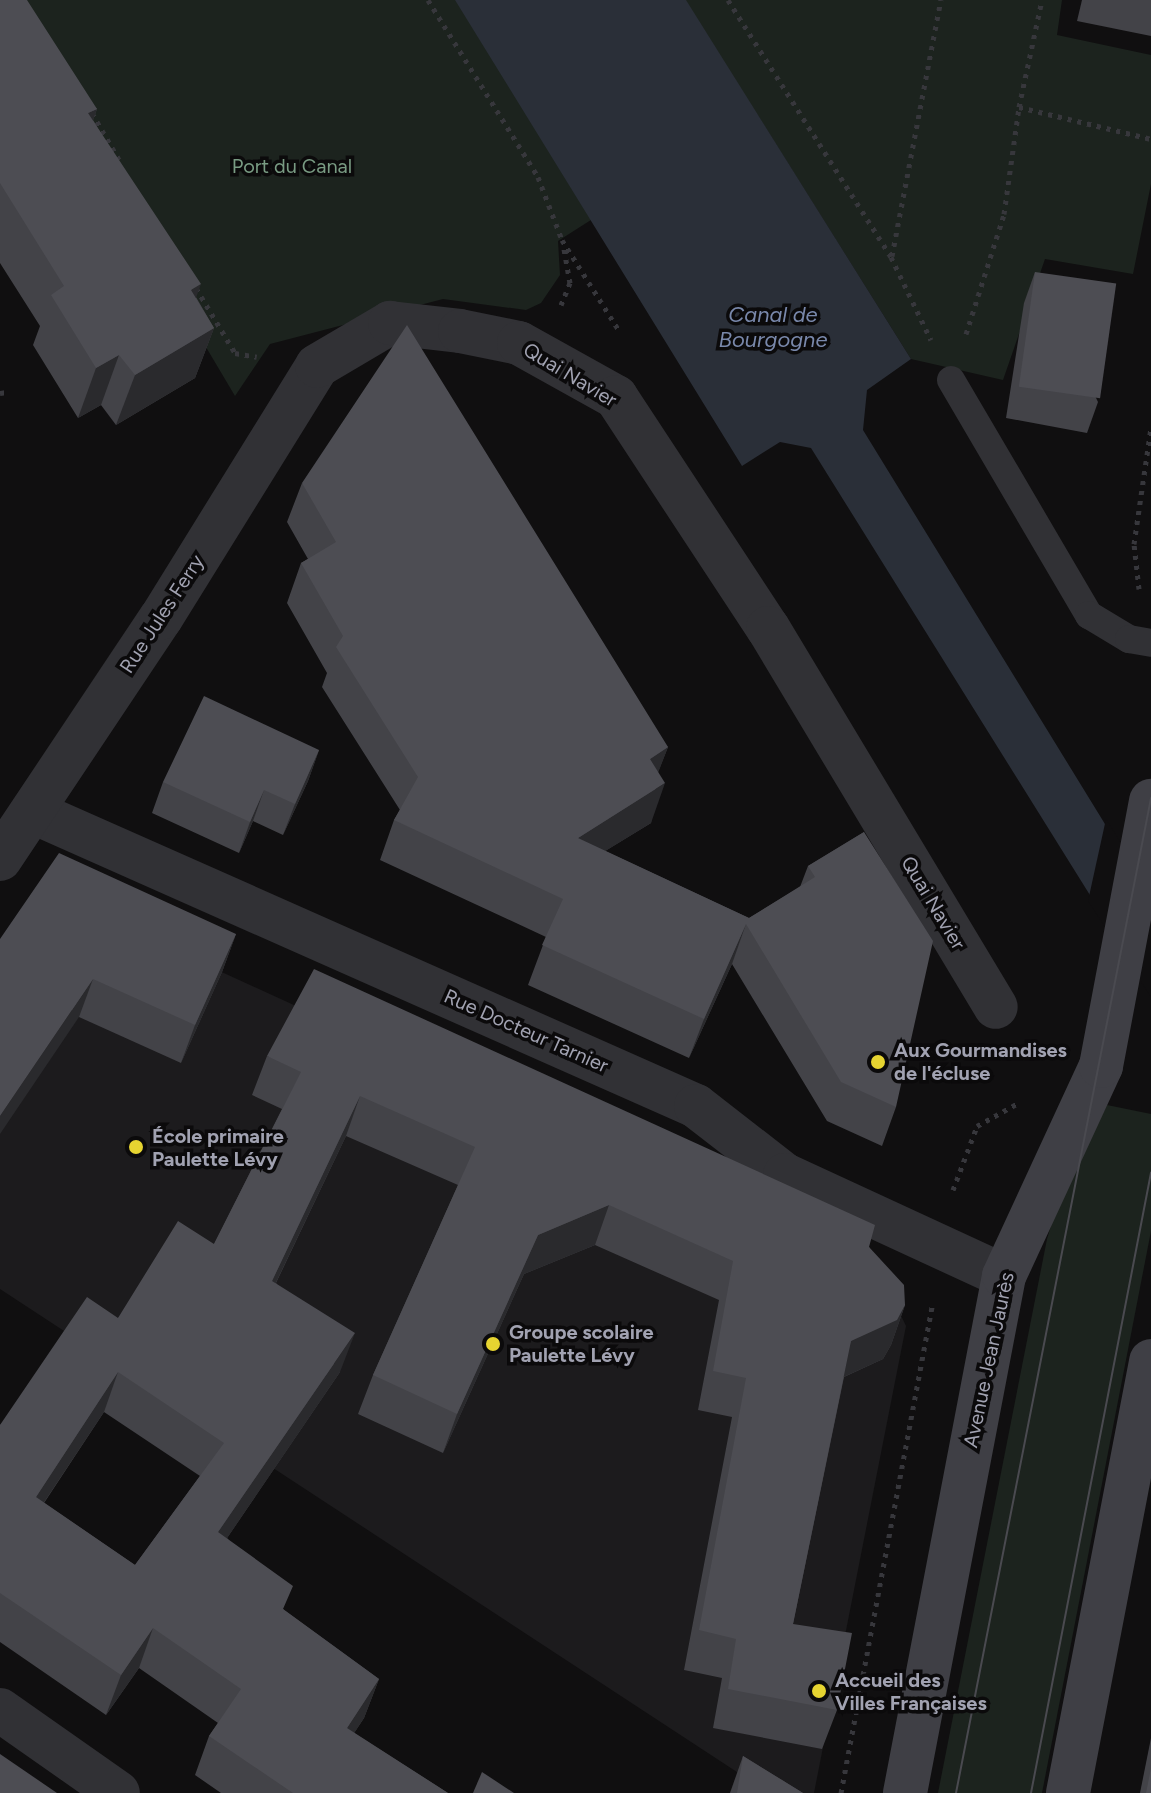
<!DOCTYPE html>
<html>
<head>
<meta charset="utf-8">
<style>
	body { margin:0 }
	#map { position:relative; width:1151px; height:1793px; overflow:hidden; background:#100f10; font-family:Figtree,sans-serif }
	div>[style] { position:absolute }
	.built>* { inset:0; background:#1c1b1d }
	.green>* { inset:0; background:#1c231e }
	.water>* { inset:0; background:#2a2f38 }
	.pier>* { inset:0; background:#100f10 }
	.path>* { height:5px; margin-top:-2.5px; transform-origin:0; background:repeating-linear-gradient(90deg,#37373c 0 4px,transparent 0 10px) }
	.lane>* { height:28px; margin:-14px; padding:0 14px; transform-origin:14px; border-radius:14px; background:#313135 }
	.street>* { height:44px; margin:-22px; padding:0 22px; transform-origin:22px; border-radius:22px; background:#313135 }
	.secondary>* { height:44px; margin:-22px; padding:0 22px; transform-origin:22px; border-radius:22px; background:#3f3f45 }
	.tram>* { height:2px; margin:-1px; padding:0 1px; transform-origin:1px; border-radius:1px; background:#4a4a50 }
	.wall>* { inset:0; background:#434348 }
	.shaded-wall>* { inset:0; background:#2a2a2d }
	.building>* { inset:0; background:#4d4d53; transform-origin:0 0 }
	.dots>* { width:22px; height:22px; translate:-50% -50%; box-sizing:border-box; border:4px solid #0b0a0b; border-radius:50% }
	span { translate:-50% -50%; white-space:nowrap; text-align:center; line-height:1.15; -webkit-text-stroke:7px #0b0a0b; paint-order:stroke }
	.park-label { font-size:20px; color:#799b83 }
	.street-label { font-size:20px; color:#a1a2b1 }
	.poi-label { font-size:20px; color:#a1a2b1; font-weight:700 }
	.left { translate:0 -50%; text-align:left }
	.water-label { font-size:22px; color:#7988ab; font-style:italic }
</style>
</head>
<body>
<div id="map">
	<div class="built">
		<div style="clip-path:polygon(45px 891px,881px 1274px,906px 1326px,814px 1793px,769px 1793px,0 1289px,0 957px)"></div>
	</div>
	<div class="green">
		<div style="clip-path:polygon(0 0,1062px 0,1057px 35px,1151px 55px,1151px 184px,1133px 274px,1045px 259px,1003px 380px,911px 359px,757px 114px,558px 241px,560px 275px,541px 303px,526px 310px,443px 299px,270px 344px,235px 396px)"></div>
		<div style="clip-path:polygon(1107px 1105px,1151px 1114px,1151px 1231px,1042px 1793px,938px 1793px,1047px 1239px,1058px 1203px)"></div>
	</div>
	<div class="water">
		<div style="clip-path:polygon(455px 0,686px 0,911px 359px,867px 390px,863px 430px,1151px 899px,1151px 993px,811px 448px,780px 442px,742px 466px)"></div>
	</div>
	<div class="pier">
		<div style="clip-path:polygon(1106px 819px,1151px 891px,1151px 997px,1088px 901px)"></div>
	</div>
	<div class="path">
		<div style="left:428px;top:0;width:208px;rotate:58.1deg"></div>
		<div style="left:538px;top:177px;width:67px;rotate:69.1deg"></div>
		<div style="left:562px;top:240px;width:109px;rotate:57.8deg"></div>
		<div style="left:728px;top:0;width:304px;rotate:57.6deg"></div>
		<div style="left:891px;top:257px;width:92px;rotate:64.3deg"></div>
		<div style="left:1019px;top:107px;width:136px;rotate:13.6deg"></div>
		<div style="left:92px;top:113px;width:58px;rotate:59.9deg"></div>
		<div style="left:892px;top:256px;width:261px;rotate:-79.2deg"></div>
		<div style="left:196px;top:288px;width:76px;rotate:59deg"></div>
		<div style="left:235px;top:353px;width:22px;rotate:10deg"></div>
		<div style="left:561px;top:305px;width:24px;rotate:-68deg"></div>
		<div style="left:570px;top:283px;width:39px;rotate:-100deg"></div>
		<div style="left:966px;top:334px;width:126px;rotate:-72.4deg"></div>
		<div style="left:1004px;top:214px;width:108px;rotate:-82deg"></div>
		<div style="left:1019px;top:107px;width:109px;rotate:-77.9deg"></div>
		<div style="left:0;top:393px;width:7px;rotate:-8deg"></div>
		<div style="left:1139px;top:589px;width:45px;rotate:-96.3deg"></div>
		<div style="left:1134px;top:544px;width:117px;rotate:-81.7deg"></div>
		<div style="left:953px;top:1190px;width:68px;rotate:-69.4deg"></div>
		<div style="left:977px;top:1126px;width:49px;rotate:-29.2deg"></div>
		<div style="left:841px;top:1793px;width:496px;rotate:-79.4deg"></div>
	</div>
	<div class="lane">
		<div style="left:951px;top:380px;width:273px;rotate:59.6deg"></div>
		<div style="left:1089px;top:615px;width:47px;rotate:31deg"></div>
		<div style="left:1129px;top:639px;width:22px;rotate:10deg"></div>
	</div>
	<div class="street">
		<div style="left:33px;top:812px;width:725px;rotate:23.91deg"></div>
		<div style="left:696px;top:1106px;width:113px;rotate:37.8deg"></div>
		<div style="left:785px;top:1175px;width:241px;rotate:24.8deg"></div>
		<div style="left:0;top:859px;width:290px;rotate:-56.3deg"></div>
		<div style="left:161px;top:618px;width:296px;rotate:-58.2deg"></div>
		<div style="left:317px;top:366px;width:85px;rotate:-30.5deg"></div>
		<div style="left:390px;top:323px;width:70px;rotate:6.5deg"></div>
		<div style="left:460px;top:331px;width:60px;rotate:11.5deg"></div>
		<div style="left:519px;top:343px;width:111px;rotate:29.1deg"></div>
		<div style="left:616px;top:397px;width:277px;rotate:56.7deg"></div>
		<div style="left:768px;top:628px;width:442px;rotate:59deg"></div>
		<div style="left:0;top:1710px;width:144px;rotate:35.1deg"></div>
	</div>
	<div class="secondary">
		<div style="left:905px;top:1793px;width:526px;rotate:-79.16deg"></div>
		<div style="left:1004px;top:1276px;width:231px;rotate:-65.2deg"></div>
		<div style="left:1101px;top:1066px;width:270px;rotate:-79.3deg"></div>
		<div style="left:1068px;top:1793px;width:440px;rotate:-79.1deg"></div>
	</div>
	<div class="tram">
		<div style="left:956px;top:1793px;width:1014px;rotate:-78.91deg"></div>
		<div style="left:1031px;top:1793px;width:632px;rotate:-79.05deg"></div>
	</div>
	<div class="wall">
		<div style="clip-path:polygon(0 0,97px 109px,93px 120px,214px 328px,195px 378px,116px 425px,101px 405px,78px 418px,33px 345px,40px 326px,0 263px)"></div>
		<div style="clip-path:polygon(1082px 0,1151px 0,1151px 36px,1077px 21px)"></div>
		<div style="clip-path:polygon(1035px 272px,1098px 402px,1087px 433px,1006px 418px,1024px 303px)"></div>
		<div style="clip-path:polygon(302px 483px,668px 747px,658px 772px,651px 823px,605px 851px,749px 918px,800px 887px,808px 866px,864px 832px,896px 1107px,882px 1146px,827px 1121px,732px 964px,689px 1058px,528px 985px,546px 937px,380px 860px,394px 820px,400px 810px,322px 687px,327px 673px,287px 603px,301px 563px,308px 559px,287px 522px)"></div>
		<div style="clip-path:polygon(319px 750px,308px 781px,283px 835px,253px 821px,239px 853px,152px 813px,163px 782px)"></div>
		<div style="clip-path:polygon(236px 934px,222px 972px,181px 1063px,79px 1017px,0 939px)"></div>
		<div style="clip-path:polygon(evenodd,267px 1056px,869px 1247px,905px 1305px,891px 1345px,883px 1359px,844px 1377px,793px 1624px,837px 1710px,822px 1749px,713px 1728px,722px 1678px,684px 1670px,732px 1417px,698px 1410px,719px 1300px,595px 1245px,524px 1274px,443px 1453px,358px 1414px,373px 1375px,458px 1185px,346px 1136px,276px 1283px,340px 1372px,227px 1538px,284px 1610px,379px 1679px,364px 1718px,354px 1733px,448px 1793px,221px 1793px,195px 1775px,209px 1736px,218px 1723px,139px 1668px,106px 1715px,0 1642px,0 1425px,118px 1318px,214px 1244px,282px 1109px,252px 1095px,267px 1056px,104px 1412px,200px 1476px,135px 1565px,44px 1503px,104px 1412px)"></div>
		<div style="clip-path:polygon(1151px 1738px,1151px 1793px,1140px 1793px)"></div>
		<div style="clip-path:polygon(743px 1756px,803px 1793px,730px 1793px)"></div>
	</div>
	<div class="shaded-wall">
		<div style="clip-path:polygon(97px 109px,79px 160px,88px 113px)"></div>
		<div style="clip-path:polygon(201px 284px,183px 334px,191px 290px)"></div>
		<div style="clip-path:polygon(214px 328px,195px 378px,116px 425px,135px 375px)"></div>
		<div style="clip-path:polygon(119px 355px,101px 405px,78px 418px,96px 368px)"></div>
		<div style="clip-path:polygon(668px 747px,653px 786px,650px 759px)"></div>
		<div style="clip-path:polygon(319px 750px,308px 781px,283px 835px,295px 804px)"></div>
		<div style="clip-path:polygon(665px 783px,651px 823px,563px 877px,578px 838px)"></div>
		<div style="clip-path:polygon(264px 790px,253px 821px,239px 853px,250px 822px)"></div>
		<div style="clip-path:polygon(746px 924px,732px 964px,689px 1058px,704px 1019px)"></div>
		<div style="clip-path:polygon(236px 934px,222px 972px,181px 1063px,195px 1025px)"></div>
		<div style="clip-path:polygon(93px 979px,79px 1017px,0 1134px,0 1116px)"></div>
		<div style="clip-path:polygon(360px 1096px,346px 1136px,258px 1320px,272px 1281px)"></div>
		<div style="clip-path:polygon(609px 1205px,595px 1245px,524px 1274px,443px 1453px,457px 1414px,538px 1235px)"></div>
		<div style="clip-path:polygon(905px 1305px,891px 1345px,883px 1359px,837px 1380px,851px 1341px)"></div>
		<div style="clip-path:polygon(355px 1333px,340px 1372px,204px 1572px,218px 1532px)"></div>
		<div style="clip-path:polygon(118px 1372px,104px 1412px,21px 1537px,36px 1497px)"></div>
		<div style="clip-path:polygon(153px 1628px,139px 1668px,106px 1715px,121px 1675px)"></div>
		<div style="clip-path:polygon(379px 1679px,364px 1718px,332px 1767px,347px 1728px)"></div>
	</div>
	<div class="building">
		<div style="clip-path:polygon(0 0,27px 0,97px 109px,88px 113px,201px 284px,191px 290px,214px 328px,135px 375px,119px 355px,96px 368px,51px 295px,64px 286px,0 183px)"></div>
		<div style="left:1035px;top:272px;width:82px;height:116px;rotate:8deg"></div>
		<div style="clip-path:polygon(407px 325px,668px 747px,650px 759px,665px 783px,578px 838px,749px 918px,815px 877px,808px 866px,864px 832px,933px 941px,896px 1107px,841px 1082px,746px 924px,704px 1019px,542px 945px,563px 899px,394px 820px,418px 777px,336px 647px,343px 636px,301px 563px,336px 542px,302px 483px)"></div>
		<div style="clip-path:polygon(204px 696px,319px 750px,295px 804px,264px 790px,250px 822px,163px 782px)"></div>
		<div style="clip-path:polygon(59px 853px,236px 934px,195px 1025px,93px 979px,0 1116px,0 939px)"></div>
		<div style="clip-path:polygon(evenodd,314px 969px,875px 1225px,869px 1247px,904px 1285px,905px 1305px,897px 1320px,851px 1341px,793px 1624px,852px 1633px,837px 1710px,728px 1689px,736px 1639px,699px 1630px,746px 1378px,713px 1371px,733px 1261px,609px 1205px,538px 1235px,457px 1414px,373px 1375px,475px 1147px,360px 1096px,272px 1281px,355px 1333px,218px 1532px,293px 1586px,283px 1609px,379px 1679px,347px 1728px,448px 1793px,293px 1793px,209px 1736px,241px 1689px,153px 1628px,121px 1675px,0 1593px,0 1425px,87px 1297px,118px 1318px,178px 1221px,214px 1244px,301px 1072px,267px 1056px,314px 969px,118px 1372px,224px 1443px,135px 1565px,36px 1497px,118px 1372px)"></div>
		<div style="clip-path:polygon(0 1754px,57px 1793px,0 1793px)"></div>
		<div style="clip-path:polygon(743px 1756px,803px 1793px,737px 1793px)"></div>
		<div style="clip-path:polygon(1151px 1768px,1151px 1793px,1146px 1793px)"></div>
		<div style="clip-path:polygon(482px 1772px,514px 1793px,473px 1793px)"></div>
	</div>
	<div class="dots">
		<div style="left:878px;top:1062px;background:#e6d431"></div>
		<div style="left:136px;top:1147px;background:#e6d431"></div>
		<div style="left:493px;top:1344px;background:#e6d431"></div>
		<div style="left:819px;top:1691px;background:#e6d431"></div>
	</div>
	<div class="park-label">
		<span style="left:292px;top:166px">Port du Canal</span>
	</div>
	<div class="street-label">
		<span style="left:570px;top:375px;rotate:31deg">Quai Navier</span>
		<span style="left:162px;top:614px;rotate:-57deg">Rue Jules Ferry</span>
		<span style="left:933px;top:903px;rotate:59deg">Quai Navier</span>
		<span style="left:526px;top:1031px;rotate:24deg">Rue Docteur Tarnier</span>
		<span style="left:989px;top:1360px;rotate:-78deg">Avenue Jean Jaurès</span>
	</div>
	<div class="poi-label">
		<span class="left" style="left:894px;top:1062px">Aux Gourmandises<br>de l'écluse</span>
		<span class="left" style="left:152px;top:1148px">École primaire<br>Paulette Lévy</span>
		<span class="left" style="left:509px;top:1344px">Groupe scolaire<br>Paulette Lévy</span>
		<span class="left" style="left:835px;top:1692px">Accueil des<br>Villes Françaises</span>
	</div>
	<div class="water-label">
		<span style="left:773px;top:327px">Canal de<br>Bourgogne</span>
	</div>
</div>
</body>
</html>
